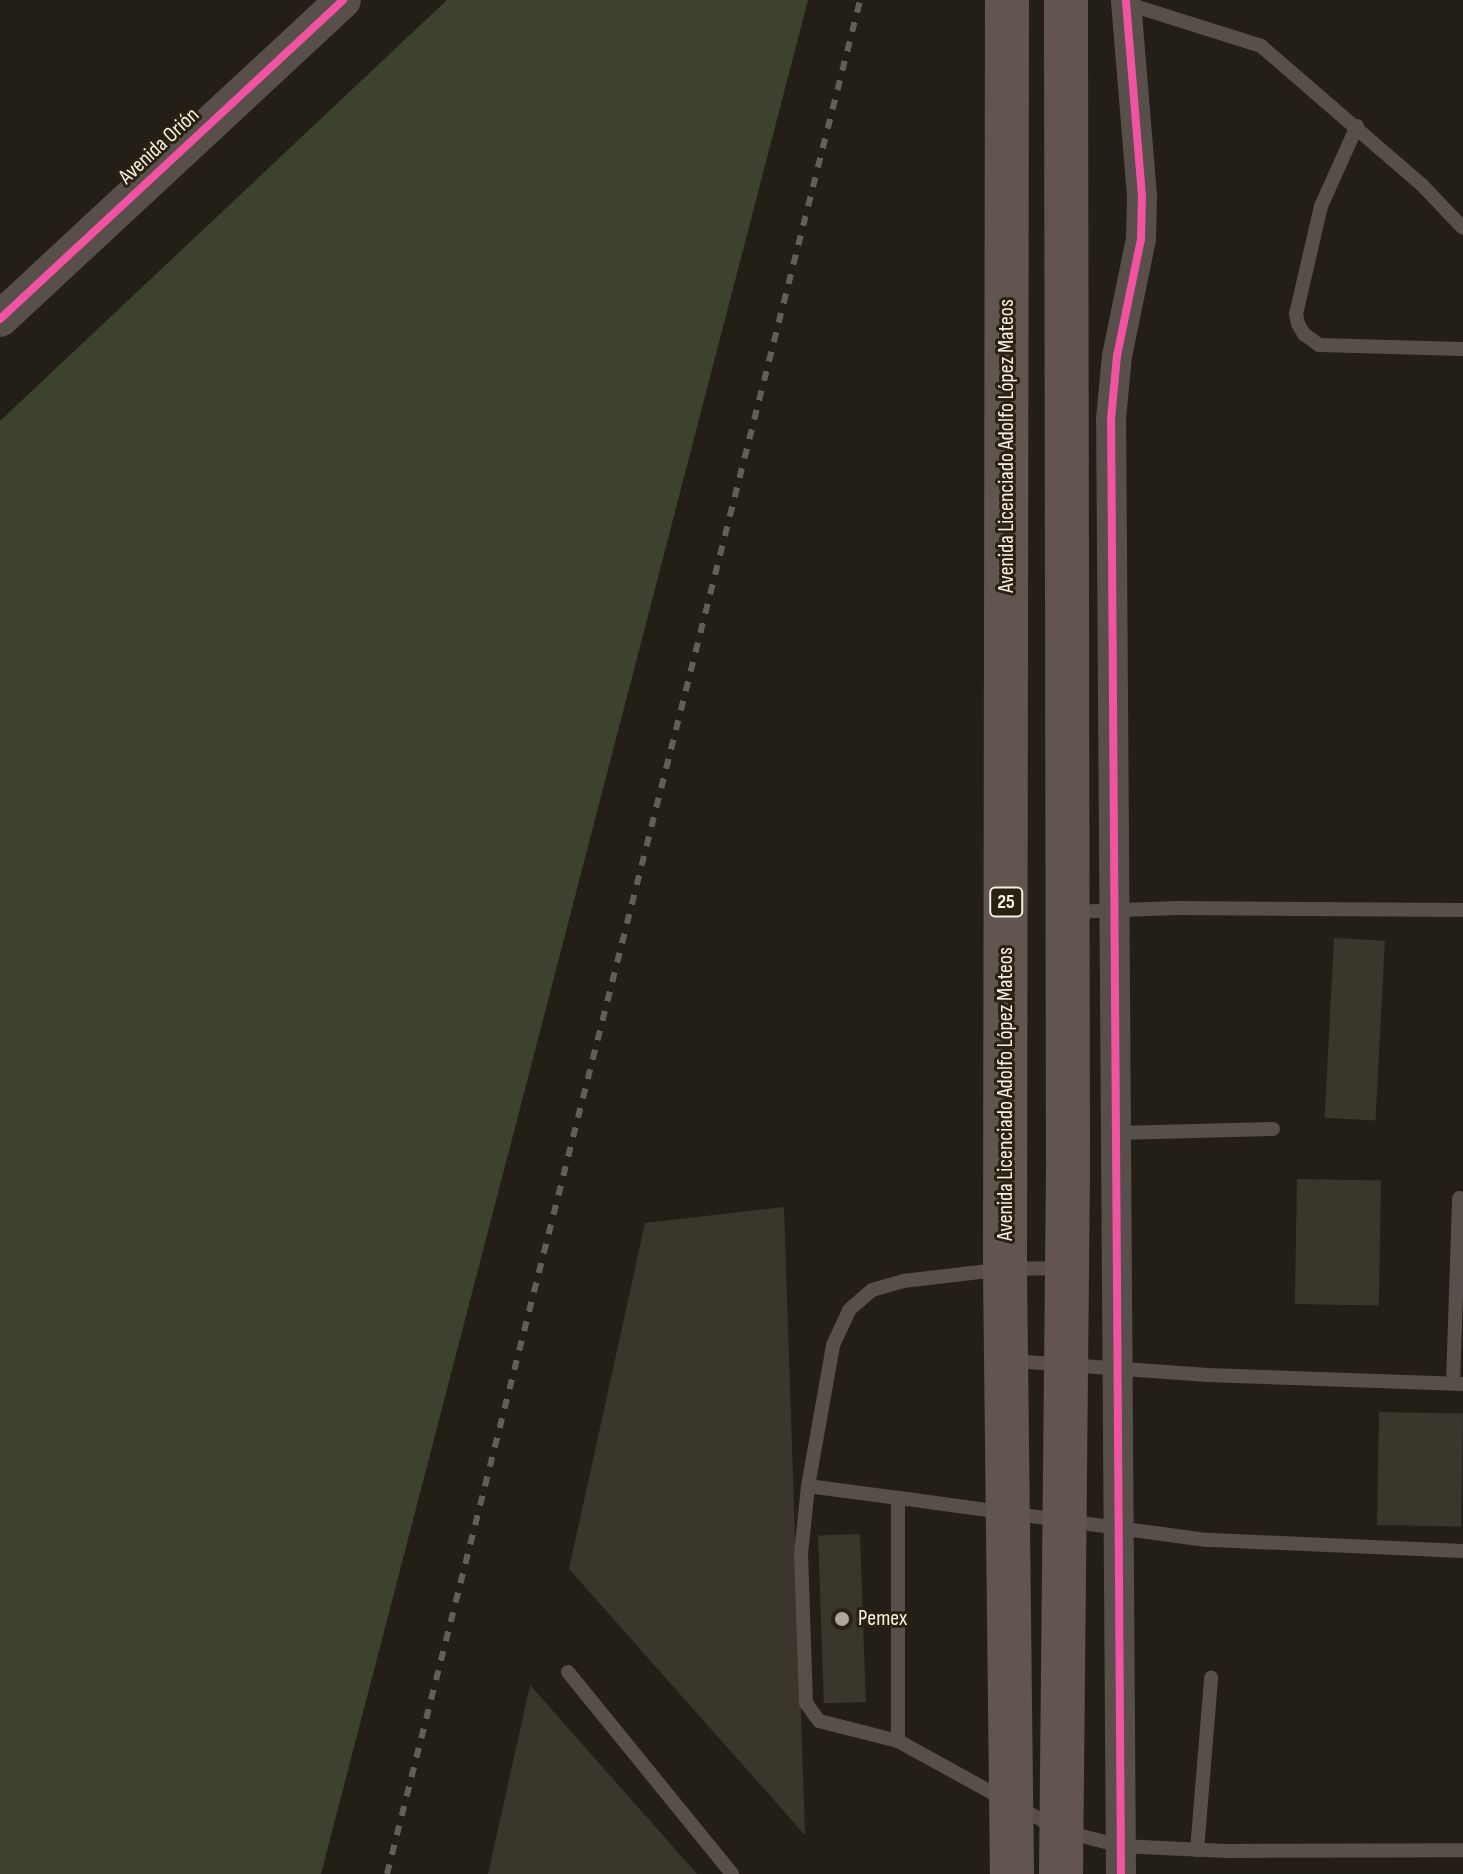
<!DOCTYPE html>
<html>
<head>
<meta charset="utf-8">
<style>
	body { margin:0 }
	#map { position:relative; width:1463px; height:1874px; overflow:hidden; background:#231f17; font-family:"Sofia Sans Condensed",sans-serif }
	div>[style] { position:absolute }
	.green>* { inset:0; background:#3d422e }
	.building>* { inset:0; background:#3a362c; transform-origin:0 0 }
	.service>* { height:14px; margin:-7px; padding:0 7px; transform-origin:7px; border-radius:7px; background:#584e4a }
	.minor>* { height:30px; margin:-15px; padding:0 15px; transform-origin:15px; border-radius:15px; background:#584e4a }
	.tertiary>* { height:36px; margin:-18px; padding:0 18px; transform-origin:18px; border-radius:18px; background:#584e4a }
	.primary>* { height:44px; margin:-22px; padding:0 22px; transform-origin:22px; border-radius:22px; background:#625550 }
	.rail>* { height:6px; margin-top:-3px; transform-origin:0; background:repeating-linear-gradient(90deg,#645e58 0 10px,transparent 0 20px) }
	.cycleway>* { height:8px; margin:-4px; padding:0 4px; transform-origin:4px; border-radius:4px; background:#f153a3 }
	.dots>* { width:22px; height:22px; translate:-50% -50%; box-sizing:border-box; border:4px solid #292111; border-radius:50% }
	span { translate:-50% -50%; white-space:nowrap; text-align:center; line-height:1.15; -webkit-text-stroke:6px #292111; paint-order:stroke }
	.shield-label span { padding:2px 6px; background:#292111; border:2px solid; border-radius:6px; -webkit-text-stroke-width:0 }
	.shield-label { font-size:20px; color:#f5f0e5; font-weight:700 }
	.street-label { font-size:22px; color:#f5f0e5 }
	.poi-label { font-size:22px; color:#f5f0e5 }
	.left { translate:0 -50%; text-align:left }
</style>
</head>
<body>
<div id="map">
	<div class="green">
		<div style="clip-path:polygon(447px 0,808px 0,321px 1874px,0 1874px,0 421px)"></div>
	</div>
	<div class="building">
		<div style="left:1334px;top:938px;width:51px;height:180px;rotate:3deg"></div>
		<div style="left:1297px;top:1179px;width:84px;height:125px;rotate:1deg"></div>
		<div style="clip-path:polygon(784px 1207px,805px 1835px,569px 1569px,645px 1223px)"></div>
		<div style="left:1379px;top:1412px;width:84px;height:113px;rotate:1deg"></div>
		<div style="left:860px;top:1534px;width:168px;height:42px;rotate:88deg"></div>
		<div style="clip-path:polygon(530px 1685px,697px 1874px,488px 1874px)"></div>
	</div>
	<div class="service">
		<div style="left:1125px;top:3px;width:143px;rotate:17.5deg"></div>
		<div style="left:1261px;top:46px;width:213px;rotate:40.8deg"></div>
		<div style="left:1422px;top:185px;width:59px;rotate:46.4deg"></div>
		<div style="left:1357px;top:126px;width:88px;rotate:114.2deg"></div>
		<div style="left:1321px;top:206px;width:111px;rotate:103deg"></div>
		<div style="left:1296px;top:314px;width:10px;rotate:79deg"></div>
		<div style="left:1298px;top:324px;width:12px;rotate:59deg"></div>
		<div style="left:1304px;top:334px;width:19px;rotate:36deg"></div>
		<div style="left:1319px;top:345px;width:144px;rotate:1.6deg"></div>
		<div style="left:1071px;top:912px;width:106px;rotate:-2.2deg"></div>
		<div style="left:1177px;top:908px;width:286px;rotate:0.4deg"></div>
		<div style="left:1117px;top:1133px;width:156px;rotate:-1.5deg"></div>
		<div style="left:1012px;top:1361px;width:196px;rotate:4.1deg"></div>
		<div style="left:1207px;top:1375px;width:256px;rotate:2deg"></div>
		<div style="left:1453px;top:1383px;width:185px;rotate:-88.1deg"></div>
		<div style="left:808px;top:1486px;width:91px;rotate:7.6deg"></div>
		<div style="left:1463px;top:1551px;width:257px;rotate:-177.5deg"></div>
		<div style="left:1206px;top:1540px;width:311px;rotate:-172.2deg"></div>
		<div style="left:898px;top:1498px;width:243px;rotate:90deg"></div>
		<div style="left:898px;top:1741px;width:187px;rotate:28.8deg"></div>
		<div style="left:1062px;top:1831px;width:61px;rotate:14.3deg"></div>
		<div style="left:1121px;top:1846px;width:105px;rotate:2.7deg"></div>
		<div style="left:1226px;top:1851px;width:237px;rotate:-0.2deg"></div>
		<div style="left:568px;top:1672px;width:260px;rotate:50.9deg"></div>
		<div style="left:898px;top:1741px;width:81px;rotate:-165.8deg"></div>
		<div style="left:819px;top:1721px;width:22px;rotate:-126deg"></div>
		<div style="left:806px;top:1703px;width:149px;rotate:-91.9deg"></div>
		<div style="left:801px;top:1554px;width:68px;rotate:-84.1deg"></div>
		<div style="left:808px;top:1486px;width:143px;rotate:-79.9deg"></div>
		<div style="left:833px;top:1345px;width:38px;rotate:-65deg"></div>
		<div style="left:849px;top:1310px;width:30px;rotate:-41deg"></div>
		<div style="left:872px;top:1290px;width:32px;rotate:-16deg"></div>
		<div style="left:903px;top:1281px;width:103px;rotate:-6.7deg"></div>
		<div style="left:1005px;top:1269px;width:58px;rotate:-1deg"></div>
		<div style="left:1197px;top:1850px;width:173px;rotate:-85.3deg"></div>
	</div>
	<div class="minor">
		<div style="left:1121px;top:1874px;width:1455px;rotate:-90.39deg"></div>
		<div style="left:1111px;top:419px;width:63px;rotate:-84.6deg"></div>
		<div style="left:1117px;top:356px;width:119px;rotate:-78.4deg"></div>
		<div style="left:1141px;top:239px;width:43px;rotate:-88.7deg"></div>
		<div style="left:1142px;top:196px;width:197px;rotate:-94.7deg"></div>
	</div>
	<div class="tertiary">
		<div style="left:0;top:319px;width:468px;rotate:-42.9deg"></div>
	</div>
	<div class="primary">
		<div style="left:1007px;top:0;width:1269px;rotate:90.09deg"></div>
		<div style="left:1005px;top:1269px;width:605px;rotate:89.34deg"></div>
		<div style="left:1061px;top:1874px;width:704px;rotate:-89.43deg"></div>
		<div style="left:1068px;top:1170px;width:1170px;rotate:-90.1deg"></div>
	</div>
	<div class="rail">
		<div style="left:387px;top:1874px;width:1933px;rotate:-75.83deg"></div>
	</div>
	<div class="cycleway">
		<div style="left:0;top:319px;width:468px;rotate:-42.9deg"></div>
		<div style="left:1121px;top:1874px;width:1455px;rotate:-90.39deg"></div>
		<div style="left:1111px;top:419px;width:63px;rotate:-84.6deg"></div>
		<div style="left:1117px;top:356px;width:119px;rotate:-78.4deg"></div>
		<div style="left:1141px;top:239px;width:43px;rotate:-88.7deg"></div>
		<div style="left:1142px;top:196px;width:197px;rotate:-94.7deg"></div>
	</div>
	<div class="dots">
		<div style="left:842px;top:1619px;background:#aca79d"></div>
	</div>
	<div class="shield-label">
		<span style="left:1006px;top:902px">25</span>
	</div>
	<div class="street-label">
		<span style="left:159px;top:146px;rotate:-43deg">Avenida Orión</span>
		<span style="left:1007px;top:446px;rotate:-90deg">Avenida Licenciado Adolfo López Mateos</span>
		<span style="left:1006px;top:1094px;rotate:-90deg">Avenida Licenciado Adolfo López Mateos</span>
	</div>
	<div class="poi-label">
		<span class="left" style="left:858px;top:1619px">Pemex</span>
	</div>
</div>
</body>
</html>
